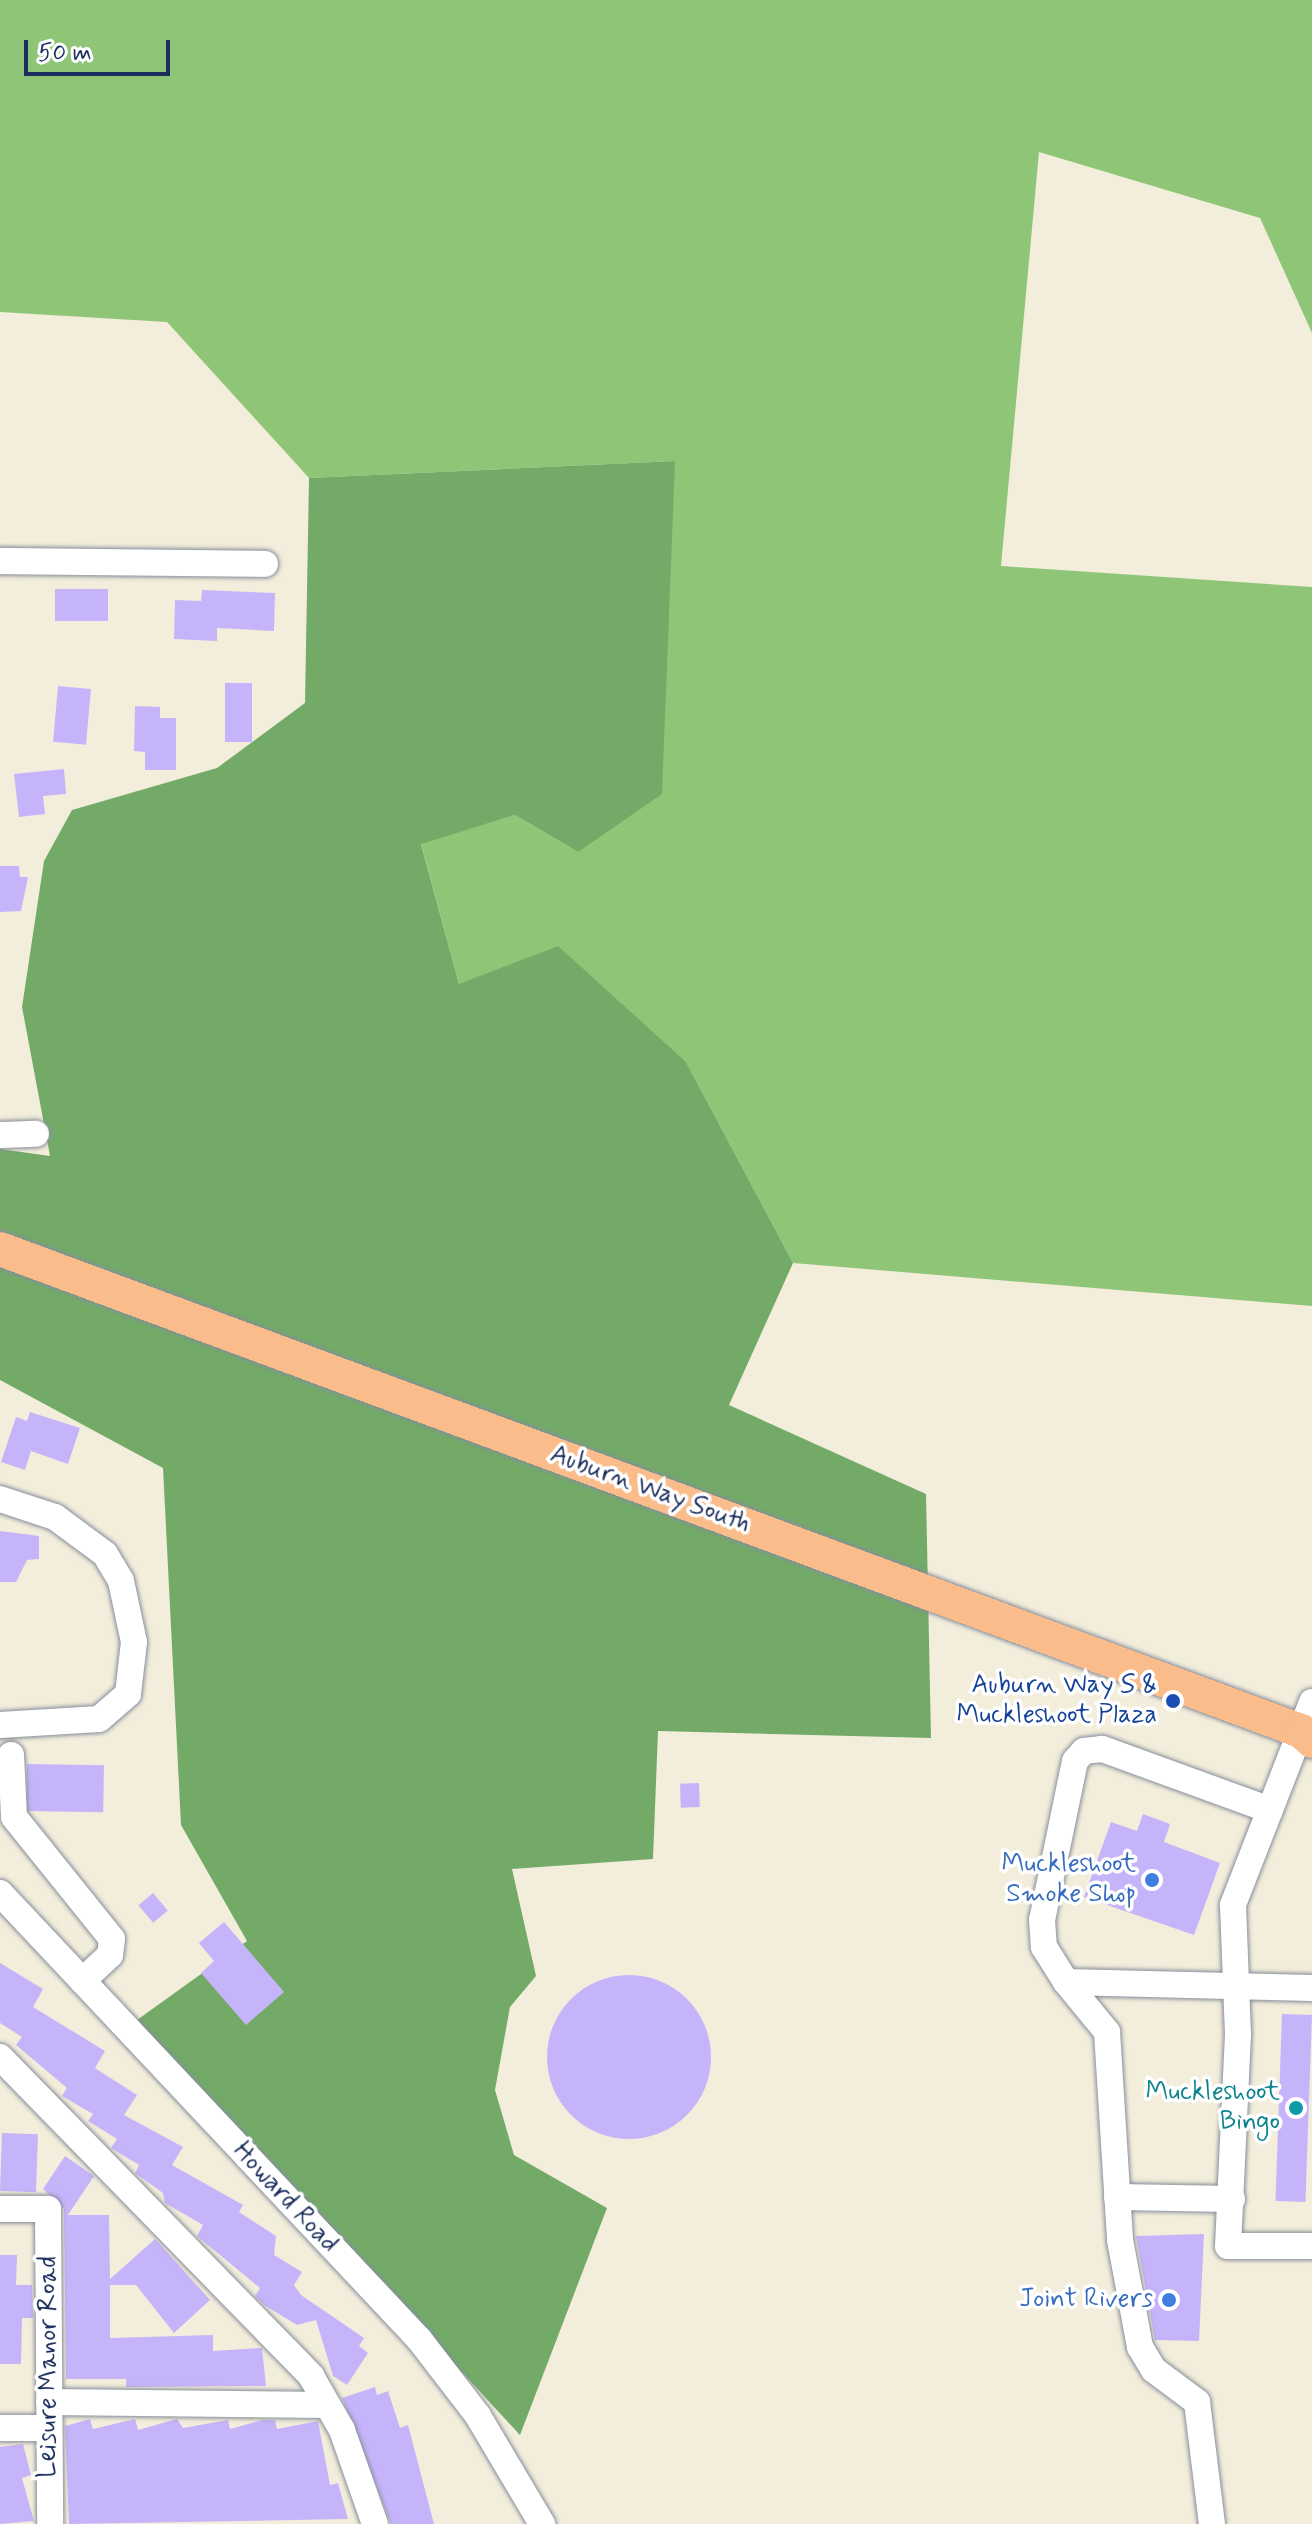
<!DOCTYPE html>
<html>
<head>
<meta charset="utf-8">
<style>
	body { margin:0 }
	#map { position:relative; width:1312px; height:2524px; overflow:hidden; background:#f3eedb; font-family:Mynerve,sans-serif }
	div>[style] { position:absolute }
	.green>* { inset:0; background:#8fc577 }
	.forest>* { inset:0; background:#73aa68 }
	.building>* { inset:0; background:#c6b4fa; transform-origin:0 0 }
	.round { border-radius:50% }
	.roads { filter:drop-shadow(0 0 2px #878e9c) drop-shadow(0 0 2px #878e9c) }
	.minor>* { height:26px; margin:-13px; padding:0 13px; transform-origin:13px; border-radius:13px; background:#fff }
	.major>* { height:34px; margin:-17px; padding:0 17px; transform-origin:17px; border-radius:17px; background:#f9bc8a }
	.dots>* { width:22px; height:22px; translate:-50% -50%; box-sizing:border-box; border:4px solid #fff; border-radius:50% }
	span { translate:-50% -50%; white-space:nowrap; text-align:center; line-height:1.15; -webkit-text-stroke:7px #fff; paint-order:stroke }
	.street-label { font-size:26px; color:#1b2f5e }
	.transit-label { font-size:26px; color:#164399 }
	.right { translate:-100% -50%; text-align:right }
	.shop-label { font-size:26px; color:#366cbe }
	.culture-label { font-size:26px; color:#0d838f }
	.scale { position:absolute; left:24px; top:40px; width:146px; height:36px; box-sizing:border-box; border:4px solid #1b2f5e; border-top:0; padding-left:10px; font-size:24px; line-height:28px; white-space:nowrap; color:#1b2f5e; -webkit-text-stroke:6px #fff; paint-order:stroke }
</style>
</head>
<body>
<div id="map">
	<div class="green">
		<div style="clip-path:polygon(0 0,1312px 0,1312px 333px,1260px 218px,1039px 152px,1001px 566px,1312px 587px,1312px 1306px,793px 1263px,686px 1062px,459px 984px,421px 843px,515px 815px,578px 852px,675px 461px,309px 478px,167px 322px,0 312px)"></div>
	</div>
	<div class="forest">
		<div style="clip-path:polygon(675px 461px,662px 794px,578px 852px,515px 815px,421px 844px,459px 984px,558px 946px,686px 1062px,793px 1263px,729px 1405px,926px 1494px,931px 1738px,658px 1731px,653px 1859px,512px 1869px,536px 1976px,510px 2007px,495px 2090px,514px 2155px,607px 2208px,520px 2435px,137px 2020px,247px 1941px,181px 1825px,163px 1468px,0 1380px,0 1149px,50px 1156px,22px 1007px,44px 861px,72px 810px,217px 768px,305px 703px,309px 478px)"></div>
	</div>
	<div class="building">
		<div style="left:55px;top:589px;width:53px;height:32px"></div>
		<div style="clip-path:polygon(202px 590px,275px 593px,274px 631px,217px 628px,217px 641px,174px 639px,175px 600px,201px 601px)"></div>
		<div style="left:225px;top:683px;width:27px;height:59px"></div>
		<div style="left:58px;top:686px;width:33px;height:56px;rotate:5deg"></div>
		<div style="clip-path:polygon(135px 706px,160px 707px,160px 718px,176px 718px,176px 770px,145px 770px,145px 752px,134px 751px)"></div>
		<div style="clip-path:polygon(64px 769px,66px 794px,43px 796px,45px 814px,19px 817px,14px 774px)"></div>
		<div style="clip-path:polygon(0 866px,19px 866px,20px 877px,28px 877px,21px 911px,0 912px)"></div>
		<div style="clip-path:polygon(30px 1412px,80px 1428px,68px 1464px,31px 1451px,25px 1470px,1px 1462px,16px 1417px,27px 1421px)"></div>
		<div style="clip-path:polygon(0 1531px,39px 1536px,39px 1559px,27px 1560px,16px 1582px,0 1582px)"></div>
		<div style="left:27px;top:1764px;width:77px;height:47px;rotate:1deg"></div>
		<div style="left:699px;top:1783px;width:24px;height:19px;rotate:88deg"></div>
		<div style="clip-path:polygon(1143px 1814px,1170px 1824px,1164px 1842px,1220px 1863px,1194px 1935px,1084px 1897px,1111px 1822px,1137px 1831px)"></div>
		<div style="left:153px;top:1893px;width:23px;height:19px;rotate:50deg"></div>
		<div style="clip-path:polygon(224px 1922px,284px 1992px,246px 2025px,201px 1973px,214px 1961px,199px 1943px)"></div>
		<div style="clip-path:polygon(0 1963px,43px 1989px,33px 2007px,105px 2051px,95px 2068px,137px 2095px,124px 2115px,183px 2147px,172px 2165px,243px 2205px,239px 2212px,276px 2236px,274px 2255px,302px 2272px,294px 2285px,301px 2295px,364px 2338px,359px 2346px,368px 2353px,347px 2385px,333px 2376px,316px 2320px,297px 2325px,264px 2305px,255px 2296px,260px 2288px,197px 2236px,203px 2225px,165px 2203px,163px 2193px,135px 2173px,139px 2165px,111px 2148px,117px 2139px,88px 2121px,93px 2114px,62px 2096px,67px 2088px,16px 2045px,22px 2037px,0 2023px)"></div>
		<div class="round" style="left:547px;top:1975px;width:164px;height:164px"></div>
		<div style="left:1282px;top:2014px;width:30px;height:187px;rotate:2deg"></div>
		<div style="left:2px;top:2133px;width:36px;height:58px;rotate:2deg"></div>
		<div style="clip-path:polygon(65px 2156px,94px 2176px,68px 2215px,109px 2215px,110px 2279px,155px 2239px,210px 2300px,174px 2333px,136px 2285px,110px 2285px,110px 2338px,213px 2335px,213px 2351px,262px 2348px,266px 2386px,126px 2387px,126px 2379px,66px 2379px,64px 2209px,43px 2189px)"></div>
		<div style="clip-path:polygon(1204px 2234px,1199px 2341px,1155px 2340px,1136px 2236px)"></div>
		<div style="clip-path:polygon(0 2255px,17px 2255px,16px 2285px,32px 2285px,33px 2318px,22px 2318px,21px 2364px,0 2364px)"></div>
		<div style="clip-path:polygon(375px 2387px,377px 2395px,388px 2391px,400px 2428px,408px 2425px,434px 2524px,391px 2524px,342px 2398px)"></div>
		<div style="clip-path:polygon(90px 2419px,93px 2429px,135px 2419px,138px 2430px,177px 2419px,183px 2428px,228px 2420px,230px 2429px,262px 2420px,275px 2420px,277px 2429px,318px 2421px,330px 2485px,338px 2483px,348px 2519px,69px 2524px,65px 2426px)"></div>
		<div style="clip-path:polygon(23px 2444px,31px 2475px,22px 2478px,34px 2521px,0 2524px,0 2447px)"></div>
	</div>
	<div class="roads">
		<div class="minor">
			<div style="left:0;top:561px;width:265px;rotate:0.6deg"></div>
			<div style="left:0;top:1135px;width:36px;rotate:-2deg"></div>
			<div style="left:0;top:1499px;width:58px;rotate:18.1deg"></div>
			<div style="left:55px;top:1517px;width:62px;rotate:36.5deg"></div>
			<div style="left:105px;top:1554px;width:31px;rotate:59deg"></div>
			<div style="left:121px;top:1581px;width:62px;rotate:78deg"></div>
			<div style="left:134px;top:1642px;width:52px;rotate:96.6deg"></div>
			<div style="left:128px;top:1694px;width:38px;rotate:139deg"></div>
			<div style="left:99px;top:1719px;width:99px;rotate:176.5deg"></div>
			<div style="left:1312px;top:1702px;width:218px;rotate:111.3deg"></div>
			<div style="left:1233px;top:1905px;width:129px;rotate:87.8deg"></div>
			<div style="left:1238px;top:2034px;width:212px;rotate:92.7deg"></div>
			<div style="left:1228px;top:2246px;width:84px"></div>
			<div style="left:11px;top:1755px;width:62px;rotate:87.2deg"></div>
			<div style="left:14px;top:1817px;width:156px;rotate:51.2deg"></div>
			<div style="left:112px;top:1939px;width:16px;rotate:97deg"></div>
			<div style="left:110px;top:1955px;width:38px;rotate:137deg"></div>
			<div style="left:1270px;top:1810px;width:179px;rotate:-160deg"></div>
			<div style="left:1102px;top:1749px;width:18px;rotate:174deg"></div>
			<div style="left:1084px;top:1751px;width:13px;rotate:132deg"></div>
			<div style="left:1075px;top:1761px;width:162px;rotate:101.7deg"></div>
			<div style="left:1042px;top:1920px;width:27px;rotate:86deg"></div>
			<div style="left:1044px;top:1947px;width:41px;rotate:57.8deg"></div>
			<div style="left:1066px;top:1982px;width:246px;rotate:1.4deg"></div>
			<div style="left:0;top:1893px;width:612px;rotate:46.79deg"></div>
			<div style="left:419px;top:2339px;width:97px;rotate:52.5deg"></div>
			<div style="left:478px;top:2416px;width:126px;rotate:59.3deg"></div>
			<div style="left:1066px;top:1982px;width:65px;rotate:50.6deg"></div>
			<div style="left:1107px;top:2032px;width:208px;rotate:86.4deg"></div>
			<div style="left:1120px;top:2240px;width:109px;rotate:79.4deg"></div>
			<div style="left:1140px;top:2347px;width:27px;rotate:59deg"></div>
			<div style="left:1154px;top:2370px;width:54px;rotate:36.7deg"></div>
			<div style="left:1197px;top:2402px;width:123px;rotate:83deg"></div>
			<div style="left:0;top:2057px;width:446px;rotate:45.7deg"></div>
			<div style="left:311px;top:2376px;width:62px;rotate:60.1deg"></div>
			<div style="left:342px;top:2430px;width:100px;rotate:70.7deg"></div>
			<div style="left:1117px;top:2197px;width:115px;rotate:1deg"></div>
			<div style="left:0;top:2209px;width:48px"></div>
			<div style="left:48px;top:2209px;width:315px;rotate:89.6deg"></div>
			<div style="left:49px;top:2402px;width:278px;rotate:0.6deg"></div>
			<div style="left:0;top:2428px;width:49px"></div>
		</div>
		<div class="major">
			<div style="left:0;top:1249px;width:1387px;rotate:20.33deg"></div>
			<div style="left:1301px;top:1731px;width:15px;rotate:42deg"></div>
		</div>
	</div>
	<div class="dots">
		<div style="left:1173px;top:1701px;background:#1a4fb4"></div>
		<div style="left:1152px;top:1880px;background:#3f7fe0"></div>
		<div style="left:1296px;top:2108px;background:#0f9aa8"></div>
		<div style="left:1169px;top:2300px;background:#3f7fe0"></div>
	</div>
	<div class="street-label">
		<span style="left:650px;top:1490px;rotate:20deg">Auburn Way South</span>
		<span style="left:285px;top:2198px;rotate:47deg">Howard Road</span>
		<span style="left:49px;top:2367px;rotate:-90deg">Leisure Manor Road</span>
	</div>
	<div class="transit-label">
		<span class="right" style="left:1157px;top:1701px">Auburn Way S &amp;<br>Muckleshoot Plaza</span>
	</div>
	<div class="shop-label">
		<span class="right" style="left:1136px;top:1880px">Muckleshoot<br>Smoke Shop</span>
		<span class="right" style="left:1153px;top:2300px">Joint Rivers</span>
	</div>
	<div class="culture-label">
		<span class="right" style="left:1280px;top:2108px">Muckleshoot<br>Bingo</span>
	</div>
	<div class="scale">50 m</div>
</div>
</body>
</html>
